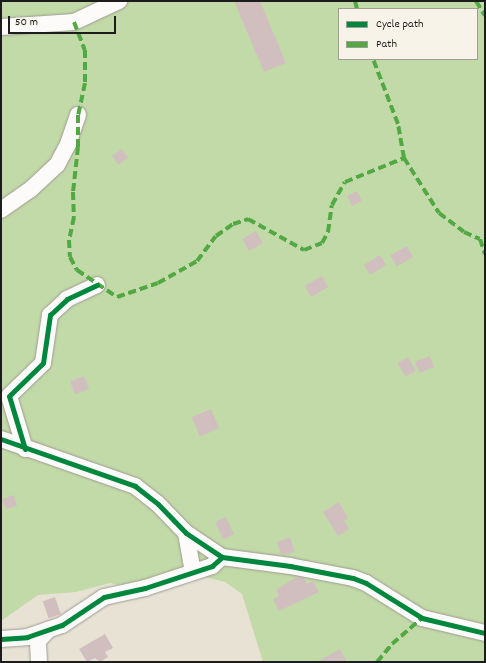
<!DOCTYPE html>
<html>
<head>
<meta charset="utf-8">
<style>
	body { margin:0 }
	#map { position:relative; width:486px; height:663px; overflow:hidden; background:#e8e2d5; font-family:Dekko,sans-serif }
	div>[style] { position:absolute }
	.green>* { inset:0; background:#c2daa7 }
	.building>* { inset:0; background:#d1bfc0; transform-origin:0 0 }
	.roads { filter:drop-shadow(0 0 1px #9e9b94) drop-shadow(0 0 1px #9e9b94) }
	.minor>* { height:16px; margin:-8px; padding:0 8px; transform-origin:8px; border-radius:8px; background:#fcfbf9 }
	.quiet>* { height:4px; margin-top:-2px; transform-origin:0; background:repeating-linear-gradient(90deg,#52a943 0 8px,transparent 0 12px) }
	.cycleway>* { height:5px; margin:-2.5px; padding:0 2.5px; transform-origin:2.5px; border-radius:2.5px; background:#00873e }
	span { translate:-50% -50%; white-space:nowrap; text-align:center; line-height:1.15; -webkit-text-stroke:3.5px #f7f3e8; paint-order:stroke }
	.frame { position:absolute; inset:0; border:2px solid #1c1c1c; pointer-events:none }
	.legend { position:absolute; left:338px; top:8px; width:140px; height:52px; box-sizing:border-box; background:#f7f3e8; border:1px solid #9f9d96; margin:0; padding:5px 7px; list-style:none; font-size:12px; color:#1c1c1c }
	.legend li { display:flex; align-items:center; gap:8px; height:20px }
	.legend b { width:20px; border:1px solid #9f9d96 }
	.scale { position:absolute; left:8px; top:16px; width:108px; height:18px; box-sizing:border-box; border:2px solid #1c1c1c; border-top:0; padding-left:5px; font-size:12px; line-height:14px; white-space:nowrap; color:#1c1c1c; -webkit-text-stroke:3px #f7f3e8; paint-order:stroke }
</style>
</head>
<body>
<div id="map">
	<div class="green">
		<div style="clip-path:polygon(evenodd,1px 1px,485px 1px,485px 662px,263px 662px,242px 594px,225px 582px,193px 574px,122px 586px,110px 583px,76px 592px,38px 595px,1px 621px,1px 1px,339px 9px,477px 9px,477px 59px,339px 59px,339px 9px)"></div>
	</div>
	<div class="building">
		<div style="clip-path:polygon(234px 1px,260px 1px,286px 63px,264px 72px)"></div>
		<div style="left:122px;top:149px;width:11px;height:12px;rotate:56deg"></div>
		<div style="left:357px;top:191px;width:11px;height:11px;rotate:63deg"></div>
		<div style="left:256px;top:231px;width:14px;height:16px;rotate:60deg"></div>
		<div style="left:407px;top:246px;width:13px;height:19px;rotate:61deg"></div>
		<div style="left:380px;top:255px;width:12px;height:19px;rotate:59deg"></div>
		<div style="left:322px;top:276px;width:13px;height:20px;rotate:61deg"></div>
		<div style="left:430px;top:356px;width:12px;height:16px;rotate:70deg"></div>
		<div style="left:408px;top:357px;width:16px;height:12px;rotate:60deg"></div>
		<div style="left:84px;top:376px;width:14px;height:15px;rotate:69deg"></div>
		<div style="left:211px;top:409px;width:21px;height:21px;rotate:67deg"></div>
		<div style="clip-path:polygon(14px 495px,17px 506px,6px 509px,2px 499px)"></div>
		<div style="clip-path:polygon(339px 502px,348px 518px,344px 521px,349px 529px,338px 536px,323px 512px)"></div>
		<div style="left:226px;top:517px;width:19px;height:12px;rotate:65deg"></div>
		<div style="clip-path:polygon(290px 537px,295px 552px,281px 555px,277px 542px)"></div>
		<div style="clip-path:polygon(296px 577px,304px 578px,307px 584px,313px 581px,319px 592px,279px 611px,273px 599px,279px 596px,276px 590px)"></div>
		<div style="left:55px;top:597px;width:18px;height:13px;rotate:71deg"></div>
		<div style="clip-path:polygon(105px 634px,113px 648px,105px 652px,108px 657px,100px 662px,95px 658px,87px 662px,79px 649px)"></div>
		<div style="clip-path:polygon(340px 649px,347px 662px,317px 662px)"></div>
	</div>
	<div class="roads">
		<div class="minor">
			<div style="left:1px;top:27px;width:73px;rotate:-3.9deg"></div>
			<div style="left:74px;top:22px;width:50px;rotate:-25deg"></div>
			<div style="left:1px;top:210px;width:37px;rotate:-35deg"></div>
			<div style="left:31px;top:189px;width:35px;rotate:-43deg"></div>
			<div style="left:57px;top:165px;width:24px;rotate:-62deg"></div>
			<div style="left:68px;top:144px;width:31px;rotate:-71deg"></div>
			<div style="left:1px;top:439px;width:142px;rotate:19.3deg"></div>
			<div style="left:135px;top:486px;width:29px;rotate:38deg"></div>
			<div style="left:158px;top:504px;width:40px;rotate:46deg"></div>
			<div style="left:186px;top:533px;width:43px;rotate:33.7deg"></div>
			<div style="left:222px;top:557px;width:69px;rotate:7.5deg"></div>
			<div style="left:290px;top:566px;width:64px;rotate:10.8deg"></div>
			<div style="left:353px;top:578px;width:14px;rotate:21deg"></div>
			<div style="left:366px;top:583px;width:66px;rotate:32deg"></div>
			<div style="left:422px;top:618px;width:65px;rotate:13.4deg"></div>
			<div style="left:25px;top:449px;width:55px;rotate:-106.8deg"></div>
			<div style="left:9px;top:396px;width:47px;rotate:-44.1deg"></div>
			<div style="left:43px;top:363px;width:49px;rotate:-81.7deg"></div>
			<div style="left:50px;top:315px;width:23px;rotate:-43deg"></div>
			<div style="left:67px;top:299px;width:33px;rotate:-25deg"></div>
			<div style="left:186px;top:533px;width:39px;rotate:80deg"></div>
			<div style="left:1px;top:639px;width:26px;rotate:-4deg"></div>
			<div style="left:27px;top:637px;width:37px;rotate:-19deg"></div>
			<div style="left:62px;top:625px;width:50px;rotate:-33.7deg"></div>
			<div style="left:104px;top:597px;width:42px;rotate:-12.4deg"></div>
			<div style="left:145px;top:588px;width:71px;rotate:-18.2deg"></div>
			<div style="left:212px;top:566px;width:13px;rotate:-42deg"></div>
			<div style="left:39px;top:662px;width:21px;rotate:-93deg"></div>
			<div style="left:38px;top:641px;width:15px;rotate:-48deg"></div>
		</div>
	</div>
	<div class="quiet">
		<div style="left:355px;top:1px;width:8px;rotate:76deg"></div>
		<div style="left:476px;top:1px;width:17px;rotate:59deg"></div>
		<div style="left:74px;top:22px;width:30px;rotate:69deg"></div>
		<div style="left:85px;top:50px;width:33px;rotate:90deg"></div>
		<div style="left:85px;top:83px;width:33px;rotate:102deg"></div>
		<div style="left:78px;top:115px;width:32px;rotate:90deg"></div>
		<div style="left:78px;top:147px;width:45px;rotate:96.3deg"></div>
		<div style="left:73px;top:192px;width:25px;rotate:88deg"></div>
		<div style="left:74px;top:217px;width:24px;rotate:102deg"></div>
		<div style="left:69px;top:240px;width:17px;rotate:87deg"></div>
		<div style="left:70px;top:257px;width:15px;rotate:62deg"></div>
		<div style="left:77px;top:270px;width:48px;rotate:34deg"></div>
		<div style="left:117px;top:297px;width:43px;rotate:-18.9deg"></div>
		<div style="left:158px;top:283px;width:45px;rotate:-29.4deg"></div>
		<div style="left:197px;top:261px;width:31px;rotate:-53deg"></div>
		<div style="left:216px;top:236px;width:21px;rotate:-35deg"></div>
		<div style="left:233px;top:224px;width:16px;rotate:-18deg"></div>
		<div style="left:248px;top:219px;width:64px;rotate:29deg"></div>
		<div style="left:304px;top:250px;width:19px;rotate:-21deg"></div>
		<div style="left:322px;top:243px;width:13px;rotate:-61deg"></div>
		<div style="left:328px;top:232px;width:27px;rotate:-82deg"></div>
		<div style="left:332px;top:205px;width:26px;rotate:-61deg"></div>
		<div style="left:345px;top:182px;width:64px;rotate:-22.1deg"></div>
		<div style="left:404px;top:158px;width:35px;rotate:-100deg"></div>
		<div style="left:398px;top:124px;width:70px;rotate:-111deg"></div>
		<div style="left:404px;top:158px;width:65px;rotate:57.5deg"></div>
		<div style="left:439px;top:213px;width:31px;rotate:37deg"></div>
		<div style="left:464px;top:232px;width:17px;rotate:24deg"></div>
		<div style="left:480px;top:239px;width:16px;rotate:72deg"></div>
		<div style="left:377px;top:662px;width:23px;rotate:-50deg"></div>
		<div style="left:392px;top:644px;width:40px;rotate:-41deg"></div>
	</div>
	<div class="cycleway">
		<div style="left:1px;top:439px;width:142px;rotate:19.3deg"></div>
		<div style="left:135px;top:486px;width:29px;rotate:38deg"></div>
		<div style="left:158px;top:504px;width:40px;rotate:46deg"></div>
		<div style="left:186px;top:533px;width:43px;rotate:33.7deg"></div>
		<div style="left:222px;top:557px;width:69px;rotate:7.5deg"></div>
		<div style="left:290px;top:566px;width:64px;rotate:10.8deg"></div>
		<div style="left:353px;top:578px;width:14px;rotate:21deg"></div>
		<div style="left:366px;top:583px;width:66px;rotate:32deg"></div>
		<div style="left:422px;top:618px;width:65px;rotate:13.4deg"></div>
		<div style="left:25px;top:449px;width:55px;rotate:-106.8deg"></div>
		<div style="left:9px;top:396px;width:47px;rotate:-44.1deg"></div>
		<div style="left:43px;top:363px;width:49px;rotate:-81.7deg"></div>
		<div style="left:50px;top:315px;width:23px;rotate:-43deg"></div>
		<div style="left:67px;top:299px;width:33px;rotate:-25deg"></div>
		<div style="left:1px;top:639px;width:26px;rotate:-4deg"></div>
		<div style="left:27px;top:637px;width:37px;rotate:-19deg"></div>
		<div style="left:62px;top:625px;width:50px;rotate:-33.7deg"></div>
		<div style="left:104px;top:597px;width:42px;rotate:-12.4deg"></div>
		<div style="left:145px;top:588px;width:71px;rotate:-18.2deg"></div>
		<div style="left:212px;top:566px;width:13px;rotate:-42deg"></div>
	</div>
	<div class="frame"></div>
	<ul class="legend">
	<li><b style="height:5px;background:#00873e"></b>Cycle path</li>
	<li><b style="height:5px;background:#52a943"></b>Path</li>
	</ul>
	<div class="scale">50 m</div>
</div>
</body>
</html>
